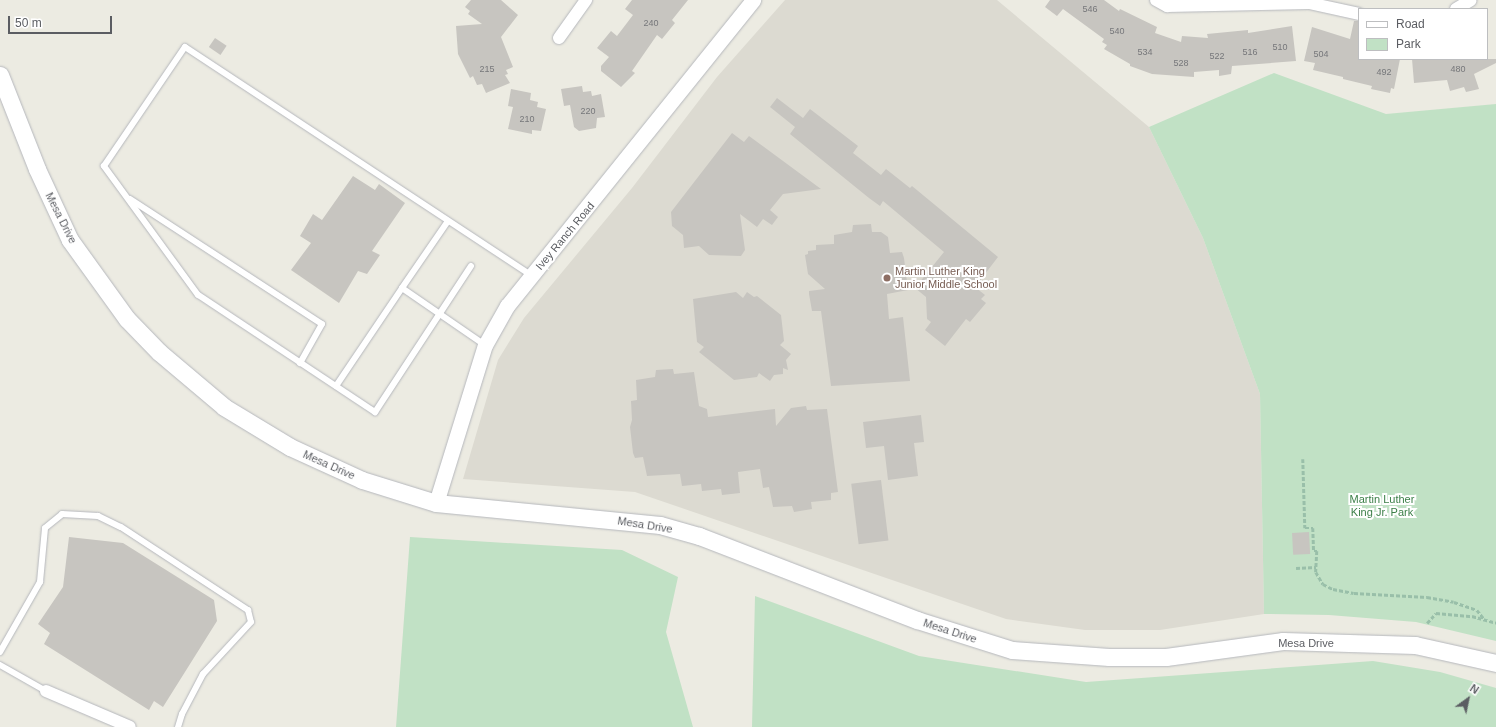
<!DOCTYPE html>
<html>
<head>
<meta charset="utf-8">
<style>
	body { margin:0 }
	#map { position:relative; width:1496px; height:727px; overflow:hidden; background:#ecebe2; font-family:Helvetica,sans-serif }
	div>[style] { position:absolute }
	.education>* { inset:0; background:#dcdad1 }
	.green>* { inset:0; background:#c1e1c5 }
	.building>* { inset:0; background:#c7c5c0; transform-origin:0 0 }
	.path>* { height:2.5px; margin-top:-1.25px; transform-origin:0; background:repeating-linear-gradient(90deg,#99bfa9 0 4px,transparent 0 6px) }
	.roads { filter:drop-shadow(0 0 1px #b5b7bc) drop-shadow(0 0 1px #b5b7bc) }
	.service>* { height:6px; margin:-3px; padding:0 3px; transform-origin:3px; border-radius:3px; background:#fff }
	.minor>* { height:12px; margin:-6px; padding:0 6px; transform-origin:6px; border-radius:6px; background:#fff }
	.tertiary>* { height:15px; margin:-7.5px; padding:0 7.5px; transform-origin:7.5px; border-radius:7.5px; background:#fff }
	.secondary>* { height:17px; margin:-8.5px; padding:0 8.5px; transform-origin:8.5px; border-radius:8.5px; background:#fff }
	.dots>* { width:11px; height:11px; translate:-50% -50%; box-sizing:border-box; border:2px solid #fff; border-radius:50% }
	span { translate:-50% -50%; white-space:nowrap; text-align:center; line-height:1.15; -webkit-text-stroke:4px #fff; paint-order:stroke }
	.number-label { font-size:9px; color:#76777a }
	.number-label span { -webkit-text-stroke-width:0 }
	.street-label { font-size:11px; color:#5b5d62 }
	.education-label { font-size:11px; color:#785e54 }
	.left { translate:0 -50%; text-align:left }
	.park-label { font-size:11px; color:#3c7f48 }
	.legend { position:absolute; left:1358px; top:8px; width:130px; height:52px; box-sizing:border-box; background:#fff; border:1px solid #bdbec0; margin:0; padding:5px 7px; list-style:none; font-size:12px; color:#5b5d62 }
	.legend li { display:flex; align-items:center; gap:8px; height:20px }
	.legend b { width:20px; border:1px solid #bdbec0 }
	.north { position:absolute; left:1448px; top:679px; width:40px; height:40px; -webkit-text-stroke:3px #fff; paint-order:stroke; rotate:33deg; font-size:11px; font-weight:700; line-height:16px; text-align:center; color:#5b5d62 }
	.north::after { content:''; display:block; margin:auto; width:14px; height:18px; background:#5b5d62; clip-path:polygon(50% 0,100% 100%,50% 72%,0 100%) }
	.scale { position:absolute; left:8px; top:16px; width:104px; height:18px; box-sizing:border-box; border:2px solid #5b5d62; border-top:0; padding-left:5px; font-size:12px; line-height:14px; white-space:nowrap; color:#5b5d62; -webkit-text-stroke:3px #fff; paint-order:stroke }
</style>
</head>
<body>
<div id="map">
	<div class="education">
		<div style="clip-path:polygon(785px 0,997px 0,1149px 127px,1203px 238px,1260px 394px,1264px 614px,1160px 630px,1085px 630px,1006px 619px,635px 492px,463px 479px,498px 360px,524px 318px,632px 188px,717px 77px)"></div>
	</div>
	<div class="green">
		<div style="clip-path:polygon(1274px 73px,1386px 114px,1496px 104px,1496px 641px,1416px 622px,1329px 615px,1264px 614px,1260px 394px,1203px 238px,1149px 127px)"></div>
		<div style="clip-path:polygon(410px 537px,622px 550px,678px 577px,666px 632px,693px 727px,396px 727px)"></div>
		<div style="clip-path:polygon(755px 596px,919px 656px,1086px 682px,1373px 661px,1440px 672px,1496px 688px,1496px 727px,752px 727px)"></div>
	</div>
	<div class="building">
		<div style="clip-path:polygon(471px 0,501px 0,518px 15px,501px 37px,513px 67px,506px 70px,508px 74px,505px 75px,510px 83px,486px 93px,482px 84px,477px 85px,473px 76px,470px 78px,458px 54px,456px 26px,482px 24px,468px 14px,470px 11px,465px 7px)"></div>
		<div style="clip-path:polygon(632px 0,688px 0,672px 20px,675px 23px,662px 39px,657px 35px,632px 71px,635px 73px,621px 87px,601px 71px,601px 66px,609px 57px,597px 48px,611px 31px,617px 36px,633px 15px,625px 9px)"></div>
		<div style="clip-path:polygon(1050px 0,1104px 0,1119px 11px,1120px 9px,1157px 27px,1155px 33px,1181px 42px,1182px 36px,1208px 38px,1207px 34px,1248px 30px,1248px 33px,1292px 26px,1296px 61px,1232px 66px,1231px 74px,1219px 76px,1219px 70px,1194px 72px,1194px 77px,1152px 74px,1130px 66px,1130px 64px,1104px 49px,1107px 45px,1102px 42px,1104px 39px,1063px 9px,1057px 16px,1045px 7px)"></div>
		<div style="clip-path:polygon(1354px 21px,1359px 21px,1359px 59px,1400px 59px,1394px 89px,1391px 88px,1390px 93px,1371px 89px,1372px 86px,1343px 79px,1343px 77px,1313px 70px,1315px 63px,1304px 61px,1312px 27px,1350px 39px)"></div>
		<div style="left:215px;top:38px;width:14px;height:11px;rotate:34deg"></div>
		<div style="clip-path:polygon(1412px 59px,1496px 59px,1496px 63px,1474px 74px,1479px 89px,1466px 92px,1464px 87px,1450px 91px,1447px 80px,1414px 83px)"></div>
		<div style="clip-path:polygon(582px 86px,583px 92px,591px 91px,592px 96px,601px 94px,605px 117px,597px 118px,596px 128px,579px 131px,574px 127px,570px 105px,564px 106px,561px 89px)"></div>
		<div style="clip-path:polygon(511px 89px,531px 93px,530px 100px,538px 102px,537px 107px,546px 109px,541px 131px,532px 130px,532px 134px,508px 129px,513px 107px,508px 106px)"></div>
		<div style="clip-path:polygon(777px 98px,803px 118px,810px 109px,858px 146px,853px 153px,881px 175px,886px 169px,910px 188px,912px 186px,998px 257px,975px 287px,985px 295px,981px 299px,986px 303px,970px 322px,966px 319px,945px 346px,925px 330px,931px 322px,927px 319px,926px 297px,915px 288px,944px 252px,883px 201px,880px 206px,869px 198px,790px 134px,795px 127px,770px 107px)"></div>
		<div style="clip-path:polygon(732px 133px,744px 142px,749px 136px,821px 189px,783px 194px,770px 210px,778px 217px,772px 225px,763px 219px,757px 227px,740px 214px,745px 250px,741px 256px,709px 255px,699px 246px,684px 248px,683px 235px,672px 226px,671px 212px)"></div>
		<div style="clip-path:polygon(353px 176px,375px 190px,379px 184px,405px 203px,372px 251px,380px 255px,367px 274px,358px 271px,339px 303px,291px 270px,311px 243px,300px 236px,313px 214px,322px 220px)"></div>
		<div style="clip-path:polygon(871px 224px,872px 232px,881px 232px,888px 237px,890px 253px,902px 252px,904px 258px,908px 290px,887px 294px,889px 319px,903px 317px,910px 381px,831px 386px,821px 311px,812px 311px,809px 294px,809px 291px,825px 289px,808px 274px,805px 255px,808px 254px,808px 251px,816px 250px,816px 245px,834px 244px,834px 235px,852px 232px,853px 225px)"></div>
		<div style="clip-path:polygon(736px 292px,743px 298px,747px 292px,754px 297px,757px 296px,781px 315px,784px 341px,780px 345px,791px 354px,786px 360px,788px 370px,783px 368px,783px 374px,774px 375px,770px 381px,759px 373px,757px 377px,734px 380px,699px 352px,704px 347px,697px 342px,693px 299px)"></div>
		<div style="clip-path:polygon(673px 369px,674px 374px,694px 372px,699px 406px,707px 409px,708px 417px,775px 409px,776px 426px,791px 408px,806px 406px,807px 410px,827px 409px,838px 492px,831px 493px,831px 500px,811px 502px,812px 509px,794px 512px,792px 506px,773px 507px,769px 487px,763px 488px,760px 469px,738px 472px,740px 493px,722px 495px,721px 489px,702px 491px,701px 484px,682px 486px,680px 474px,647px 476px,643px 457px,635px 458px,633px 453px,630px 427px,632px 420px,631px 401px,637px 400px,636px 380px,655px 377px,656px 370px)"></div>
		<div style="clip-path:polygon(921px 415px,924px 442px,914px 443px,918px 476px,888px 480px,884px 446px,866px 448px,863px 422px)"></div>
		<div style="left:881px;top:480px;width:61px;height:30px;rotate:83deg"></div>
		<div style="left:1309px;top:532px;width:22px;height:17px;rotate:87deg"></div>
		<div style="clip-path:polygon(69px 537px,123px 543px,214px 600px,217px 621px,163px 707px,154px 701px,149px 710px,44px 644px,50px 633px,38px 624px,63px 587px)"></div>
	</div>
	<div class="path">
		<div style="left:1303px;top:459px;width:69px;rotate:88.3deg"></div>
		<div style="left:1305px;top:528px;width:8px"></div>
		<div style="left:1313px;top:528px;width:23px;rotate:88deg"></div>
		<div style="left:1314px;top:551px;width:3px"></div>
		<div style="left:1317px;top:551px;width:21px;rotate:93deg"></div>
		<div style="left:1316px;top:572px;width:14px;rotate:60deg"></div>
		<div style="left:1323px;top:584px;width:11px;rotate:27deg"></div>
		<div style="left:1333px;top:589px;width:21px;rotate:11deg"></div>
		<div style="left:1354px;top:593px;width:73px;rotate:3.1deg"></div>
		<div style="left:1427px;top:597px;width:27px;rotate:10deg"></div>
		<div style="left:1454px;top:602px;width:24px;rotate:19deg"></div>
		<div style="left:1477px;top:610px;width:13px;rotate:51deg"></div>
		<div style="left:1296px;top:568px;width:20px;rotate:-3deg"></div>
		<div style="left:1427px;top:623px;width:13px;rotate:-48deg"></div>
		<div style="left:1436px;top:613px;width:36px;rotate:5deg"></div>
		<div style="left:1472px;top:616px;width:25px;rotate:16deg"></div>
	</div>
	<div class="roads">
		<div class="service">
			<div style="left:130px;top:199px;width:229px;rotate:33.1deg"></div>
			<div style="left:322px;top:324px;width:45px;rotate:119.4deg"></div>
			<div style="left:448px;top:221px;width:81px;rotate:124.5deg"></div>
			<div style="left:402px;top:288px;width:101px;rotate:34.5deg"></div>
			<div style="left:471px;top:266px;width:175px;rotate:123.3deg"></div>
			<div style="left:375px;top:412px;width:212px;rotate:-146.5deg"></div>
			<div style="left:198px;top:295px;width:160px;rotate:-126.1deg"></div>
			<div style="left:104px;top:166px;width:144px;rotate:-55.8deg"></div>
			<div style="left:185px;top:47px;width:416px;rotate:33.4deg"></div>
			<div style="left:336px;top:386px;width:118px;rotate:-56deg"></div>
			<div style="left:0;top:652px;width:81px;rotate:-60.3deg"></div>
			<div style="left:40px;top:582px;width:54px;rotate:-84.7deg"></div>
			<div style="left:45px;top:528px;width:22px;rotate:-39deg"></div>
			<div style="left:62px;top:514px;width:36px;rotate:3deg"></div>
			<div style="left:98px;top:516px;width:25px;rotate:26deg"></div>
			<div style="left:121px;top:527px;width:152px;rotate:33.2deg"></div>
			<div style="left:248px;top:610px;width:12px;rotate:76deg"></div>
			<div style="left:251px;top:622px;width:71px;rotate:132.7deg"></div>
			<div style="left:203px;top:674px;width:45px;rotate:117.7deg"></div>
			<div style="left:182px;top:714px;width:14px;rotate:107deg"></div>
			<div style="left:0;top:665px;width:53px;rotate:29.5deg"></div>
		</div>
		<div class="minor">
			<div style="left:1156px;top:0;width:13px;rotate:29deg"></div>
			<div style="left:1167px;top:6px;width:142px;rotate:-1.2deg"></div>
			<div style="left:1309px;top:3px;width:51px;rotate:12.4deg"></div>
			<div style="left:1456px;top:9px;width:17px;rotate:-31deg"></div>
			<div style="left:559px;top:38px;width:47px;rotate:-54.6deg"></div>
			<div style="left:46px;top:691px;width:91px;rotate:23.2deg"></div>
		</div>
		<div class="tertiary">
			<div style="left:436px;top:503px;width:165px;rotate:-72.8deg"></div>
			<div style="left:485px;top:345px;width:45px;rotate:-60.6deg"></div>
			<div style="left:507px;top:306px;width:393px;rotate:-51.2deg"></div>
		</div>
		<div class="secondary">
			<div style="left:0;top:75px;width:101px;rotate:68.5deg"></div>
			<div style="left:37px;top:169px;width:78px;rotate:65.1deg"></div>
			<div style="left:70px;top:240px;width:97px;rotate:54.2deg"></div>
			<div style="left:127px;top:319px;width:46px;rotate:45.9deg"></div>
			<div style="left:159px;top:352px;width:85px;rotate:40.2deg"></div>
			<div style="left:224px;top:407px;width:77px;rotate:31.2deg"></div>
			<div style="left:290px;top:447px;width:79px;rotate:24.6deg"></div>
			<div style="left:362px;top:480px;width:77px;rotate:17.3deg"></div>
			<div style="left:436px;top:503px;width:225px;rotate:5.6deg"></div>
			<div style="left:660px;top:525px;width:41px;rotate:15.8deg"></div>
			<div style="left:699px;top:536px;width:234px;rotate:21.1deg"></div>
			<div style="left:917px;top:620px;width:100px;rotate:17.5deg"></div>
			<div style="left:1012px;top:650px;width:97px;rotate:4.1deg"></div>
			<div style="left:1109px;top:657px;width:57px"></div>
			<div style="left:1166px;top:657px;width:118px;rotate:-7.8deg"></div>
			<div style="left:1283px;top:641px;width:132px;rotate:1.7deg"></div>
			<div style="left:1415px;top:645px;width:83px;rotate:12.5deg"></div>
		</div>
	</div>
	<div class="dots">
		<div style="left:887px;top:278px;background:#8d6e63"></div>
	</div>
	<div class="number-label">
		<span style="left:1090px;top:9px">546</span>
		<span style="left:651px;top:23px">240</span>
		<span style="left:1117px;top:31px">540</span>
		<span style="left:1280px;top:47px">510</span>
		<span style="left:1145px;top:52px">534</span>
		<span style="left:1250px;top:52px">516</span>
		<span style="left:1321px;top:54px">504</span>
		<span style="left:1217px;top:56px">522</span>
		<span style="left:1181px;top:63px">528</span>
		<span style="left:487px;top:69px">215</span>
		<span style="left:1458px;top:69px">480</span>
		<span style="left:1384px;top:72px">492</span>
		<span style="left:588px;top:111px">220</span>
		<span style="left:527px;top:119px">210</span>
	</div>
	<div class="street-label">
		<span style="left:61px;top:218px;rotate:63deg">Mesa Drive</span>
		<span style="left:565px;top:236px;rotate:-50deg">Ivey Ranch Road</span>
		<span style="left:329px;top:465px;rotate:24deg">Mesa Drive</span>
		<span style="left:645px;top:525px;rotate:9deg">Mesa Drive</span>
		<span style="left:950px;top:631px;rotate:18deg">Mesa Drive</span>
		<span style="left:1306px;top:643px">Mesa Drive</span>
	</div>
	<div class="education-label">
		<span class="left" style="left:895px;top:278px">Martin Luther King<br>Junior Middle School</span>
	</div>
	<div class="park-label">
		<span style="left:1382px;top:506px">Martin Luther<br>King Jr. Park</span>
	</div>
	<ul class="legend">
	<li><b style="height:5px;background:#fff"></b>Road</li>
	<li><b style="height:11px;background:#c1e1c5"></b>Park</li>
	</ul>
	<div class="north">N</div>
	<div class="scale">50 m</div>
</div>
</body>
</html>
